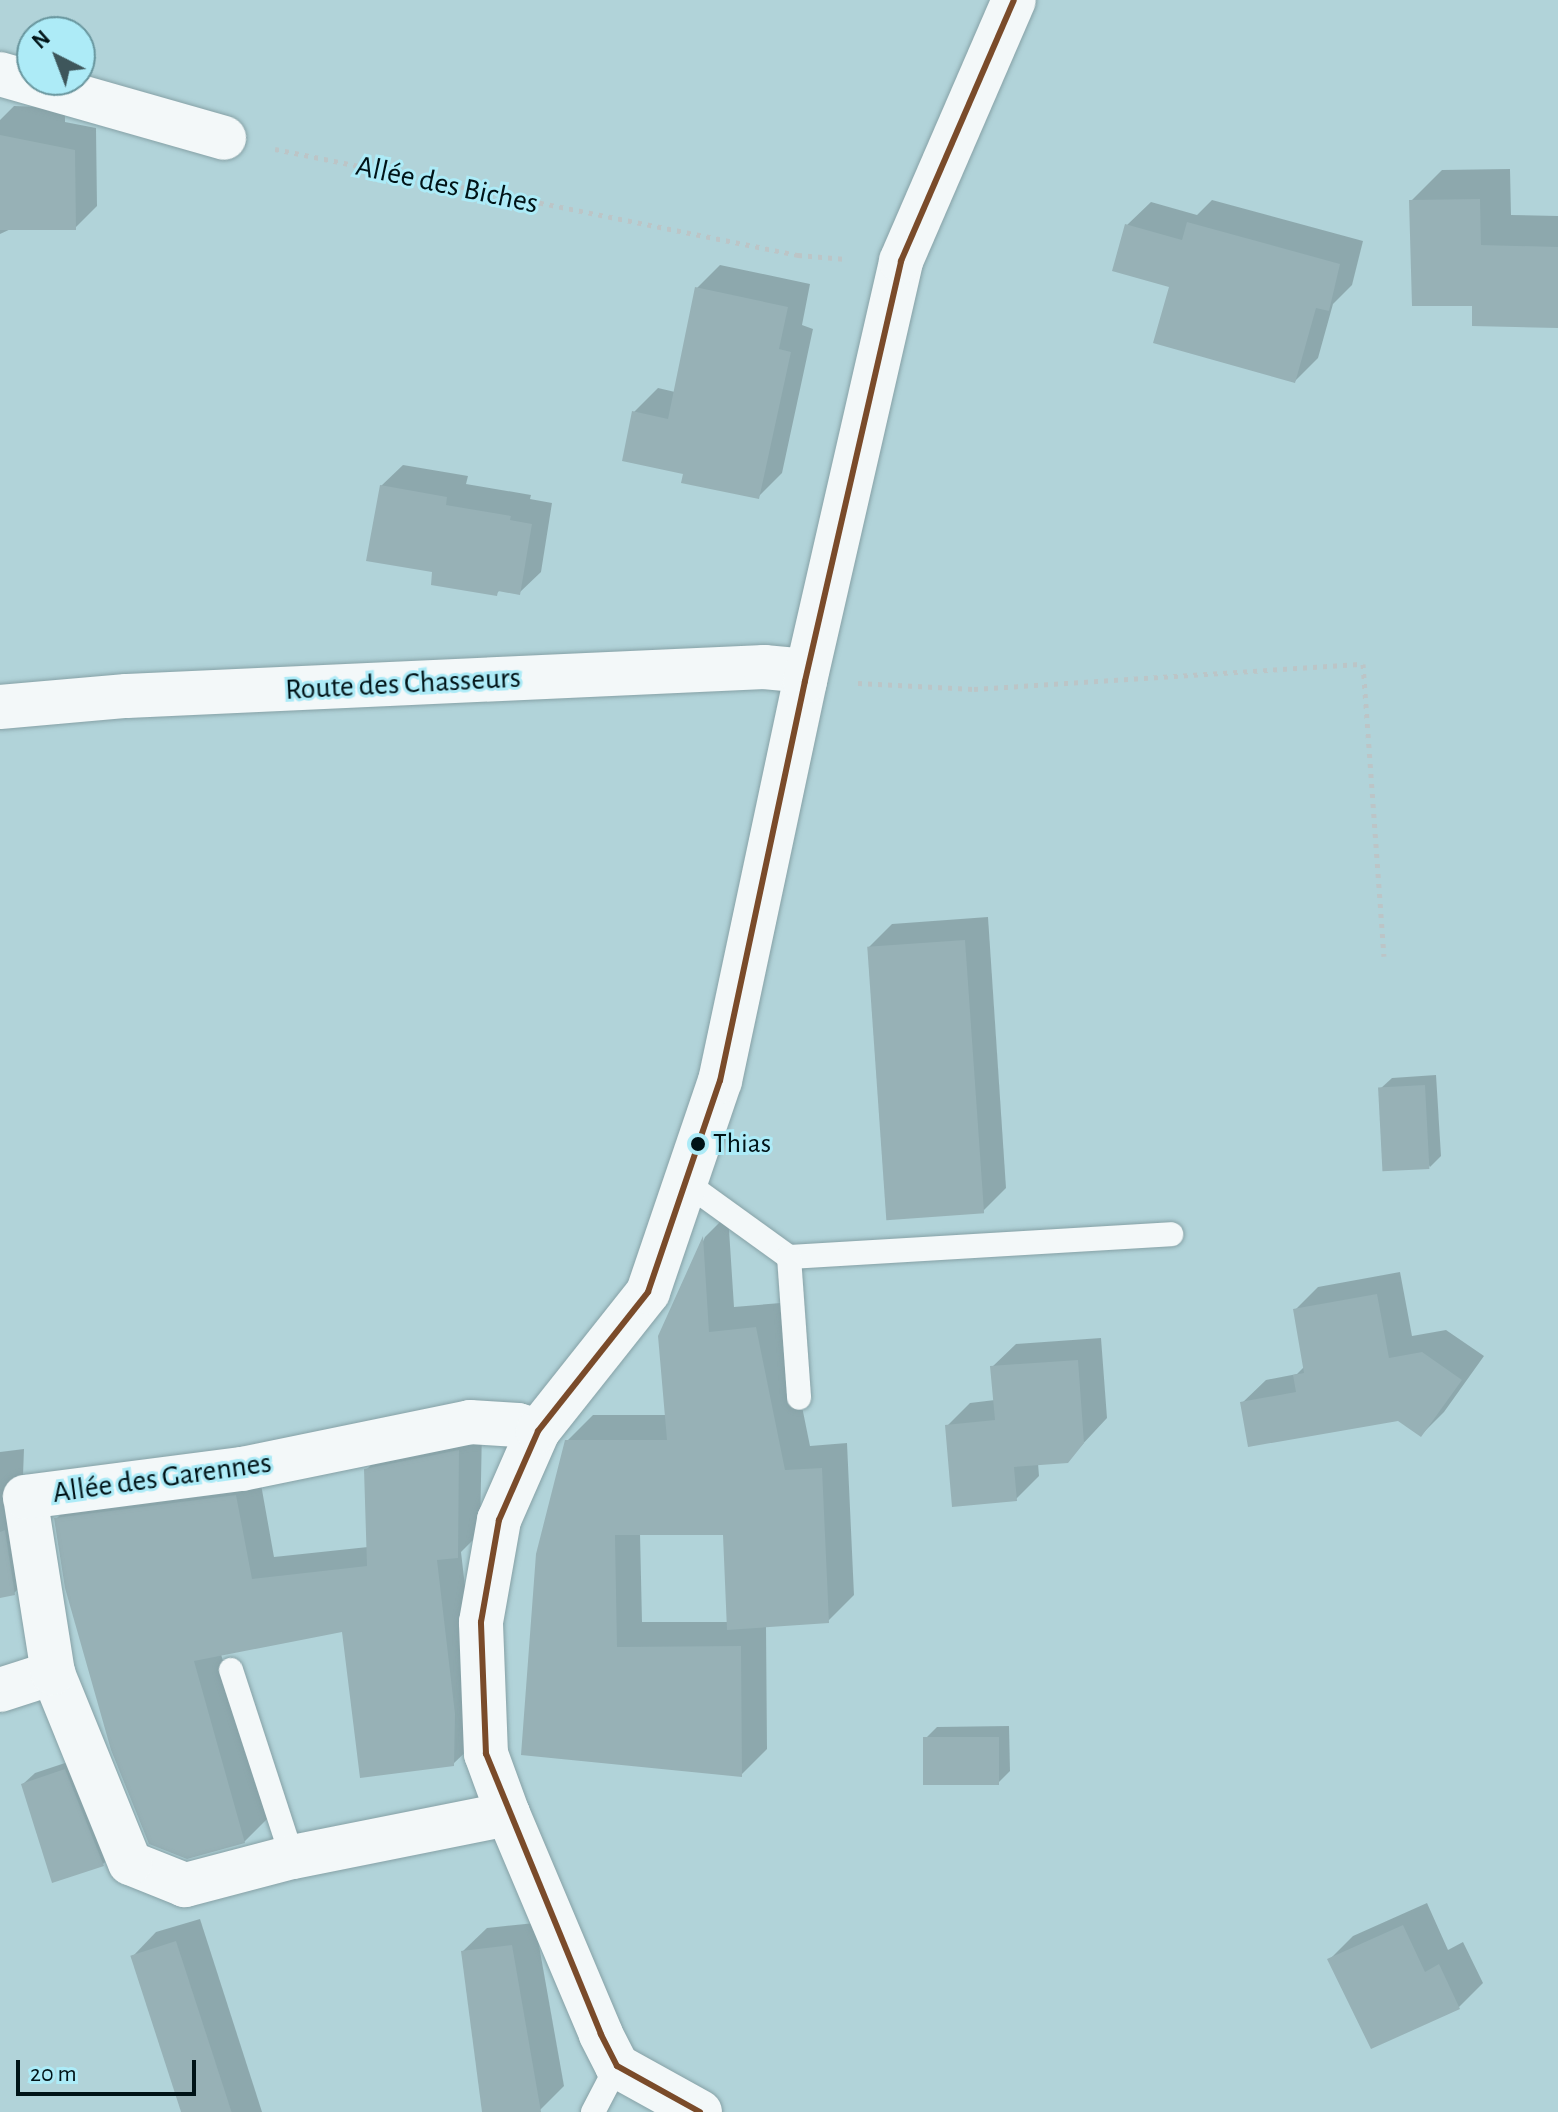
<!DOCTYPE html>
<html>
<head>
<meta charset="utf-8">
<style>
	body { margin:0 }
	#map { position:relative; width:1558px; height:2112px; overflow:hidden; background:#b1d3d9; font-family:"Alegreya Sans",sans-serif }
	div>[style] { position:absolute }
	.shadow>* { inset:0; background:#0003 }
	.building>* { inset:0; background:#97b1b6; transform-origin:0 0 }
	.path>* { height:5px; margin-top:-2.5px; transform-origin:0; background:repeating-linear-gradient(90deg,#bcc5c7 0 4px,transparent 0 10px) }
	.roads { filter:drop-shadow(0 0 2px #86a1a6) drop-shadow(0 0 2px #86a1a6) }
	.service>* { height:24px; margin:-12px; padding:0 12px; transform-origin:12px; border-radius:12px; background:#f3f8f9 }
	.minor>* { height:44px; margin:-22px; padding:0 22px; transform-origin:22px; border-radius:22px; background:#f3f8f9 }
	.tertiary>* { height:44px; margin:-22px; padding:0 22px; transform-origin:22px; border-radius:22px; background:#f3f8f9 }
	.bus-1>* { height:6px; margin:-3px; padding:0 3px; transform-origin:3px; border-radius:3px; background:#7a4b2a }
	.dots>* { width:22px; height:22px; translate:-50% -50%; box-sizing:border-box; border:4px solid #adebf7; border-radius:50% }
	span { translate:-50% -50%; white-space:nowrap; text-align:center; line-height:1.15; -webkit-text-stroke:6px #adebf7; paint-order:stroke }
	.bus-label { font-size:28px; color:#001317 }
	.left { translate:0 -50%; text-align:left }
	.street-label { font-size:30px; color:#001317 }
	.north { position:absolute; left:16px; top:16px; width:80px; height:80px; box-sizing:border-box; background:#adebf7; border:2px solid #68959d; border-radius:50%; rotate:318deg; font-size:22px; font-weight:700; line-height:32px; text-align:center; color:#001317 }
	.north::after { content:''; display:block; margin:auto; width:28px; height:36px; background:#3e565b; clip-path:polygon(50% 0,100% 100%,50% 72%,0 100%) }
	.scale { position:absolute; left:16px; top:2060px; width:180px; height:36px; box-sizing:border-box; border:4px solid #001317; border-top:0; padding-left:10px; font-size:24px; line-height:28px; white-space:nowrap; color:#001317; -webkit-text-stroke:6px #adebf7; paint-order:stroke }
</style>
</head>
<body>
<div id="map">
	<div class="shadow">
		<div style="clip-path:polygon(14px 106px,65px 108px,65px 122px,96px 128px,97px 206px,75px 228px,13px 228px,0 234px,0 120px)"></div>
		<div style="clip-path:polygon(1510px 169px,1511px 215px,1558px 216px,1558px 326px,1411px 201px,1442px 170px)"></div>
		<div style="clip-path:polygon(1212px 200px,1363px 241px,1352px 285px,1333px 304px,1318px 358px,1295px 381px,1171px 286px,1127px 225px,1151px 202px,1197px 215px)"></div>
		<div style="clip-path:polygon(720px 265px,810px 284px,802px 325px,813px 329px,782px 473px,758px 497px,686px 472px,634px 412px,658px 388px,675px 392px,697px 288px)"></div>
		<div style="clip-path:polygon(403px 465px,468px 476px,466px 484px,531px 495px,530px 499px,552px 503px,541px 572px,519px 593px,500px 590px,496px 594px,435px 571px,381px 486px)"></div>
		<div style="clip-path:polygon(988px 917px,1006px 1188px,983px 1211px,869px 947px,892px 924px)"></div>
		<div style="clip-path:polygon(1436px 1075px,1441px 1156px,1430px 1167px,1380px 1089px,1392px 1078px)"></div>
		<div style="clip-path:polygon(evenodd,728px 1214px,734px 1307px,781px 1303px,810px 1446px,847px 1443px,854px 1595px,828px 1621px,766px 1625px,767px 1749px,741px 1775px,523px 1753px,567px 1441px,593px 1415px,667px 1415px,660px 1337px,705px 1237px,728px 1214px,640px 1533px,725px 1533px,729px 1622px,642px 1622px,640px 1533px)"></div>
		<div style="clip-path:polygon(1400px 1272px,1412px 1336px,1446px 1330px,1484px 1356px,1444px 1412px,1421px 1435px,1398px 1418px,1242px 1403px,1266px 1380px,1297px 1374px,1305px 1366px,1295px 1310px,1318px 1287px)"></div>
		<div style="clip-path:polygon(1101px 1338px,1107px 1418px,1067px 1461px,1038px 1463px,1039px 1476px,1016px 1499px,947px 1426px,970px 1403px,995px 1400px,992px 1367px,1016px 1344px)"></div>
		<div style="clip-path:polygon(482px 1428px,480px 1533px,461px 1552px,477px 1690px,477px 1741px,453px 1764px,344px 1630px,221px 1654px,267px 1819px,244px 1842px,56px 1519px,79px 1496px,259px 1473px,274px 1557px,368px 1547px,366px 1470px,389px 1447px)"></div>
		<div style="clip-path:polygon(24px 1449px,23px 1476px,38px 1570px,14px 1593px,0 1596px,0 1452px)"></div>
		<div style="clip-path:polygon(1009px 1726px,1010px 1771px,998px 1783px,925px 1739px,937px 1727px)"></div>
		<div style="clip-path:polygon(77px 1759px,115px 1853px,103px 1864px,23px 1784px,35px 1773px)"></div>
		<div style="clip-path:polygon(1427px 1903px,1448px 1950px,1463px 1942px,1483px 1983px,1459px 2007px,1372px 2046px,1330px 1959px,1353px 1936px)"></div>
		<div style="clip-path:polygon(200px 1919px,262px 2112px,182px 2112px,133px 1956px,156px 1932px)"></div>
		<div style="clip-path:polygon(535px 1923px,564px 2086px,540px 2110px,484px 2112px,463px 1951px,487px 1928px)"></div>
	</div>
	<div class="building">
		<div style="clip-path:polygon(0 135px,75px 150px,76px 230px,0 230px)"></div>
		<div style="clip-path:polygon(1480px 199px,1481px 245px,1558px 247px,1558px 328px,1472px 326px,1472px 306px,1412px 306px,1409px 200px)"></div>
		<div style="clip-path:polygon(1187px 222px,1340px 264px,1329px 311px,1316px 308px,1295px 383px,1153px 343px,1169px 287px,1112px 271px,1125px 224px,1182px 240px)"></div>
		<div style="clip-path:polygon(695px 287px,788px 307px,779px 349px,791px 352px,759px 499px,681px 483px,683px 474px,622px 461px,632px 411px,668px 419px)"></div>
		<div style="clip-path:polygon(380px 485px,447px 497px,446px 505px,511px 516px,510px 520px,532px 524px,520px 595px,498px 591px,497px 596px,431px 585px,432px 572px,366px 561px)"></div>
		<div style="left:965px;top:940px;width:274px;height:98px;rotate:86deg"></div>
		<div style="left:1425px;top:1085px;width:84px;height:47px;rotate:87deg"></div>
		<div style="clip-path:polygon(703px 1236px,709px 1332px,756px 1327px,785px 1470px,822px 1468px,829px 1623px,727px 1630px,723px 1535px,615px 1535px,617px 1647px,741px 1646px,742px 1777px,521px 1755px,536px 1554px,565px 1440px,667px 1440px,658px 1336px)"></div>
		<div style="clip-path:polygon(1377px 1294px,1389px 1358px,1422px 1352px,1462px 1380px,1421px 1437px,1398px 1421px,1248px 1447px,1240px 1402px,1296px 1392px,1293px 1375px,1304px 1373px,1293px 1309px)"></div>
		<div style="clip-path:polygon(1078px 1360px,1084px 1443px,1068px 1463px,1014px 1467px,1017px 1501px,952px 1507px,945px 1425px,995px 1420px,990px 1366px)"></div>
		<div style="clip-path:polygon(459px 1450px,458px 1558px,437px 1560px,455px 1714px,454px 1766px,360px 1778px,342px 1632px,194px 1661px,245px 1843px,187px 1859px,149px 1844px,111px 1750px,65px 1588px,54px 1518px,236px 1495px,252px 1579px,367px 1566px,364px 1469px)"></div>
		<div style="clip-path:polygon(5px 1530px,15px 1595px,0 1598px,0 1532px)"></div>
		<div style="left:999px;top:1737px;width:48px;height:76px;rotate:90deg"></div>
		<div style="clip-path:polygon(65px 1769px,104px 1866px,52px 1883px,21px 1784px)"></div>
		<div style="clip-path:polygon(1403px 1925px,1425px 1972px,1439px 1964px,1460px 2009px,1371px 2049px,1327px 1959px)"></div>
		<div style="left:176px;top:1941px;width:180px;height:48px;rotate:72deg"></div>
		<div style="clip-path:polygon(512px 1945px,541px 2112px,482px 2112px,461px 1951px)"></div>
	</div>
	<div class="path">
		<div style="left:275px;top:149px;width:534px;rotate:11.46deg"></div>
		<div style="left:798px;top:255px;width:48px;rotate:4.8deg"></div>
		<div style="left:858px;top:683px;width:116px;rotate:3deg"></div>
		<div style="left:974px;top:689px;width:390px;rotate:-3.7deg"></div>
		<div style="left:1363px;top:664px;width:293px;rotate:85.9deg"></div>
	</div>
	<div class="roads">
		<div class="service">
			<div style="left:685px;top:1182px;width:128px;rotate:35.8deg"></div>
			<div style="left:789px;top:1257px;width:383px;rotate:-3.4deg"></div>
			<div style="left:789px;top:1257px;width:141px;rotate:85.9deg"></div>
			<div style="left:231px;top:1670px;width:197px;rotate:71.9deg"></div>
			<div style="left:593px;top:2112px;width:52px;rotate:-62.4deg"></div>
		</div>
		<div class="minor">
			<div style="left:0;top:74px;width:233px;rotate:15.9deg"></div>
			<div style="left:0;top:707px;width:127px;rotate:-5deg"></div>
			<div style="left:127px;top:696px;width:638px;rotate:-2.61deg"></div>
			<div style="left:764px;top:667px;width:43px;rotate:5.3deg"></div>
			<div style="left:0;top:1690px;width:56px;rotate:-17.8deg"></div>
			<div style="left:508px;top:1814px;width:220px;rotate:168.7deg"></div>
			<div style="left:292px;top:1857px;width:111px;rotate:165.3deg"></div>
			<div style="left:185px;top:1885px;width:59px;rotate:-158.2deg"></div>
			<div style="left:130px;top:1863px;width:205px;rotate:-112.1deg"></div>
			<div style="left:53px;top:1673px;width:178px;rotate:-99deg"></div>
			<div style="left:25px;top:1497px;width:219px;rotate:-7.4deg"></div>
			<div style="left:242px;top:1469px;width:233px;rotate:-11.6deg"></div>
			<div style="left:470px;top:1422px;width:48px;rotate:3.6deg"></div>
			<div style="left:518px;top:1425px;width:21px;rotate:17deg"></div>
		</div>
		<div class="tertiary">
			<div style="left:700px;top:2112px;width:95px;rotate:-151deg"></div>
			<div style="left:617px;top:2066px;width:36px;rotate:-117deg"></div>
			<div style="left:601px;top:2034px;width:239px;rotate:-112.9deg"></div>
			<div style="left:508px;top:1814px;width:64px;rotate:-110.1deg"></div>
			<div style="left:486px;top:1754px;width:132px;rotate:-92.2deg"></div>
			<div style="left:481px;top:1622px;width:104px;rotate:-80deg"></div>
			<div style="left:499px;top:1520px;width:97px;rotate:-66.3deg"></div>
			<div style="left:538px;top:1431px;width:177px;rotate:-51.6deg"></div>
			<div style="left:648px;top:1292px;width:223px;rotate:-71.2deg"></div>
			<div style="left:720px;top:1081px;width:409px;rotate:-78deg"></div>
			<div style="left:805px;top:681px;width:431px;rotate:-77.1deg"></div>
			<div style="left:901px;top:261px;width:284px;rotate:-66.6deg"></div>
		</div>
	</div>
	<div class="bus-1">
		<div style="left:700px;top:2112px;width:95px;rotate:-151deg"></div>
		<div style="left:617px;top:2066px;width:36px;rotate:-117deg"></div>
		<div style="left:601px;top:2034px;width:303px;rotate:-112.3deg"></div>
		<div style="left:486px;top:1754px;width:132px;rotate:-92.2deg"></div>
		<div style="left:481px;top:1622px;width:104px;rotate:-80deg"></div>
		<div style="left:499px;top:1520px;width:97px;rotate:-66.3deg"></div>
		<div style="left:538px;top:1431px;width:177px;rotate:-51.6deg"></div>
		<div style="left:648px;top:1292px;width:223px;rotate:-71.2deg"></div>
		<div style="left:720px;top:1081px;width:409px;rotate:-78deg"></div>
		<div style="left:805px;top:681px;width:431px;rotate:-77.1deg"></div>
		<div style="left:901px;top:261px;width:284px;rotate:-66.6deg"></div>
	</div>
	<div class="dots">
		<div style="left:698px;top:1144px;background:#001317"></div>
	</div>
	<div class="bus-label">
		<span class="left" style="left:713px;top:1144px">Thias</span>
	</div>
	<div class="street-label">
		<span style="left:447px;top:185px;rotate:12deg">Allée des Biches</span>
		<span style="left:403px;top:684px;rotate:-3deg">Route des Chasseurs</span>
		<span style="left:162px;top:1478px;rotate:-8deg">Allée des Garennes</span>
	</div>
	<div class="north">N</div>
	<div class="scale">20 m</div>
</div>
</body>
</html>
